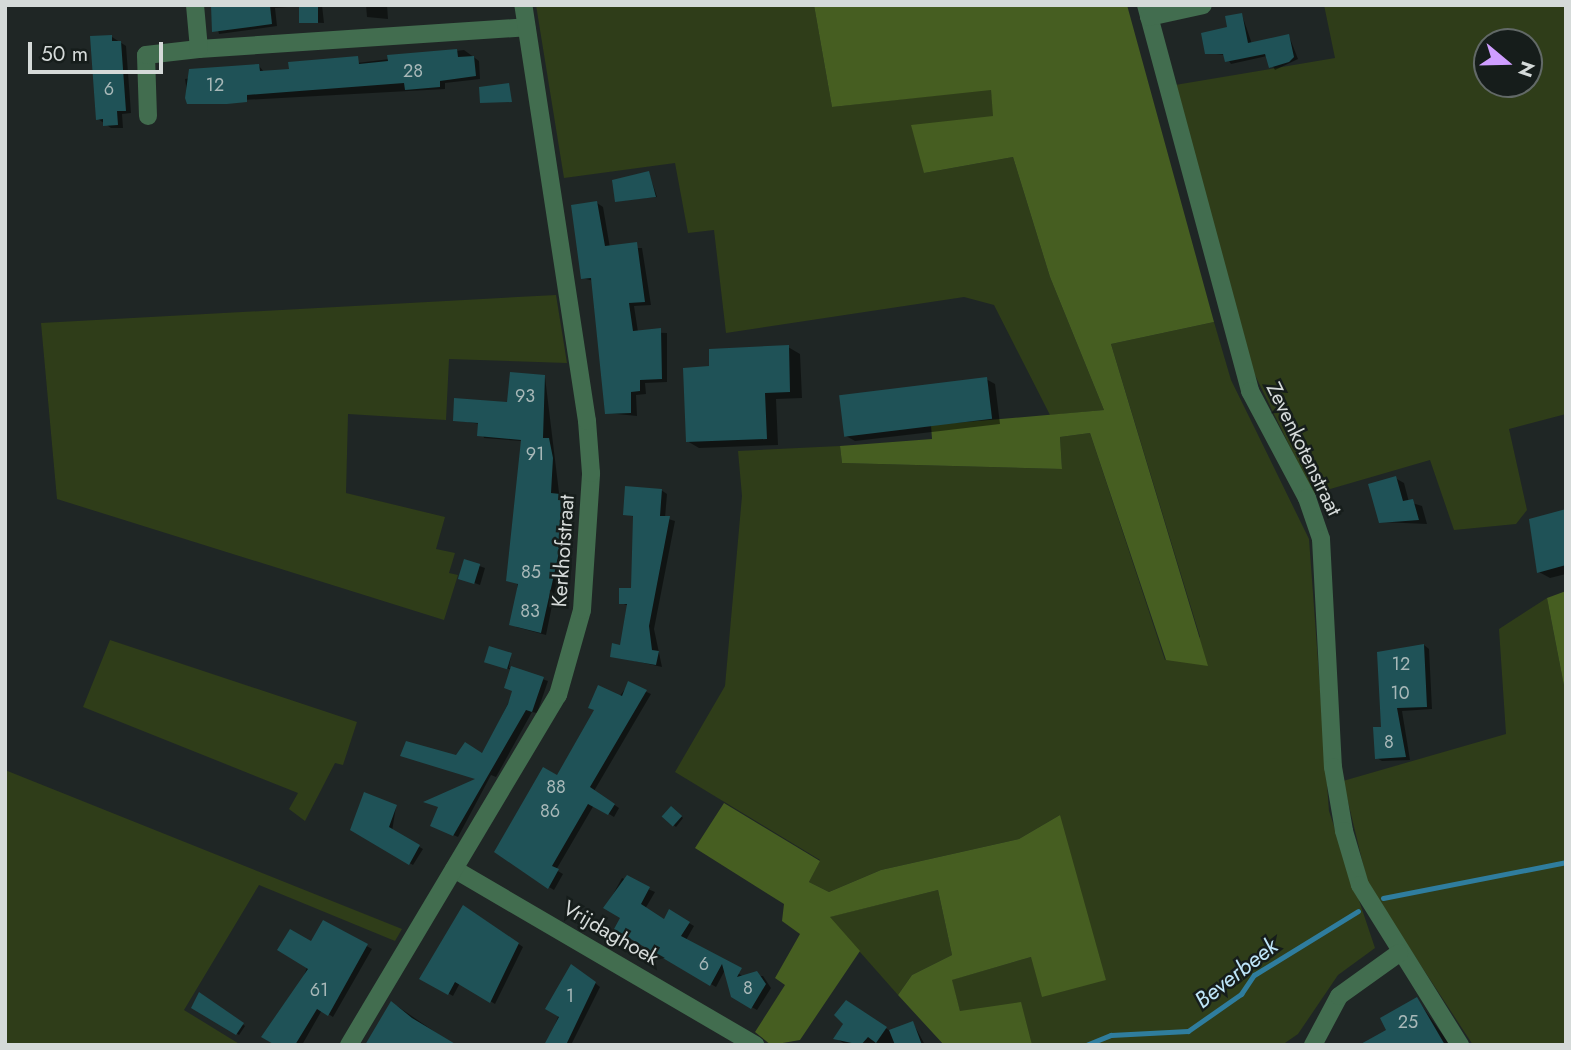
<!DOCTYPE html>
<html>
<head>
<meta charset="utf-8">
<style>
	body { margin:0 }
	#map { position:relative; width:1571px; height:1050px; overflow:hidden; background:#1f2625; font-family:Jost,sans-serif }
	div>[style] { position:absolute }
	.green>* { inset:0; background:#2f3d19 }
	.forest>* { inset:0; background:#465e21 }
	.shadow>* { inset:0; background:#0007 }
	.stream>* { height:5px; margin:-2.5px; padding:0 2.5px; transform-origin:2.5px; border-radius:2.5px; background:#2f7d9e }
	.building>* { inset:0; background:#1f5257; transform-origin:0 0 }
	.minor>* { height:18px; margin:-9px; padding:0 9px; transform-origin:9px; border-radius:9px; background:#426d4f }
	span { translate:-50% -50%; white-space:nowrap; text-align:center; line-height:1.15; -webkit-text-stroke:5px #161d1b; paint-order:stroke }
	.number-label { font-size:18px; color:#a8b8b8 }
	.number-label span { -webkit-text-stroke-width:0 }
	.street-label { font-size:21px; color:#d5dad9 }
	.water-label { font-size:23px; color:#bee5f8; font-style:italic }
	.frame { position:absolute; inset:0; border:7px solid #d5dad9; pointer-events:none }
	.north { position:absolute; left:1473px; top:28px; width:70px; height:70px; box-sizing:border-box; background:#161d1b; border:2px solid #626967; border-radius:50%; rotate:109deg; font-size:19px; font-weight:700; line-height:28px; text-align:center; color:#d5dad9 }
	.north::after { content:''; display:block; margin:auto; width:24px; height:32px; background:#cf9eff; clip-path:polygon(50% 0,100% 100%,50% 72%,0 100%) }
	.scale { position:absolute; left:28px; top:42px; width:135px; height:32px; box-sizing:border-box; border:4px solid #d5dad9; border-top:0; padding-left:9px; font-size:21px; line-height:24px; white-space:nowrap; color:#d5dad9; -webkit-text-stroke:5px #161d1b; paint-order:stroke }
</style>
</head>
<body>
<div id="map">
	<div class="green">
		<div style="clip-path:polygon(536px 5px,814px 5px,832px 107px,991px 89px,994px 116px,924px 173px,1013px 157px,1050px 277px,1104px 410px,1050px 415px,994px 305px,964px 297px,726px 333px,714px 230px,688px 233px,675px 163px,564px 178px)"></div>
		<div style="clip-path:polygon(evenodd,1324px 5px,1566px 5px,1566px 414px,1509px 429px,1527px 510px,1516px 524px,1454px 530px,1430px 460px,1313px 494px,1251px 367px,1175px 85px,1335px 58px,1324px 5px,1487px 42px,1529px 42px,1529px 84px,1487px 84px,1487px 42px)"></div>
		<div style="clip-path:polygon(556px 295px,567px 363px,449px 359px,446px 420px,348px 414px,346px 493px,445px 517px,436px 549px,455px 553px,449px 573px,458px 575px,444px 620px,57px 499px,41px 323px)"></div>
		<div style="clip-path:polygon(1214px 322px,1231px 380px,1309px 539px,1329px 811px,1375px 948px,1338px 975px,1298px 1034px,1282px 1045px,1032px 1045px,1024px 1029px,960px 1011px,951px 980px,1031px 957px,1060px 815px,1019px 839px,881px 870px,829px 892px,809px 882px,820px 860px,675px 772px,725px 686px,742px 496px,738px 451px,840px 446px,842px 463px,1062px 469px,1060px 437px,1090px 433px,1165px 660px,1200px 637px,1111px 344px)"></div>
		<div style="clip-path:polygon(1547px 598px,1566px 696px,1566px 1045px,1473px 1045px,1368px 885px,1343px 781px,1506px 734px,1499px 629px)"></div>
		<div style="clip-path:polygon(110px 640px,357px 722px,343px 765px,335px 763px,305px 821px,289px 809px,298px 793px,83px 707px)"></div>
		<div style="clip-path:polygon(5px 770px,402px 929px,395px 941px,259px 885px,184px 1010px,241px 1045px,5px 1045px)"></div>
		<div style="clip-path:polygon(938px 890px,952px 955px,912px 975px,898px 995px,829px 917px)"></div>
	</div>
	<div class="forest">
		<div style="clip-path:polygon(814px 5px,1127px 5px,1214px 322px,1111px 344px,1208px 666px,1166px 660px,1090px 433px,1060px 437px,1062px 469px,842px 463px,840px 446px,932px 439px,931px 425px,1104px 410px,1050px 277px,1013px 157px,924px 173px,911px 125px,993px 116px,991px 90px,832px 107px)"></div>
		<div style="clip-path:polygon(1566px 591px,1566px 696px,1547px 598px)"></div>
		<div style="clip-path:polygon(724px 803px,820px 861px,809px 882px,829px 892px,881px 870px,1019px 839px,1060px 815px,1106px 980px,1042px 997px,1031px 957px,952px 980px,960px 1011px,1021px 1002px,1032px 1045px,944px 1045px,898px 995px,912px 975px,952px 955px,938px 890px,830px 917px,860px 951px,800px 1040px,771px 1045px,755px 1032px,785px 985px,775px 978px,800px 934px,782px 921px,784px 904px,695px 848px)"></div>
	</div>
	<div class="shadow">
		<div style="clip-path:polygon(212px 5px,322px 5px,324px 23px,302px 22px,301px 6px,275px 8px,277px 26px,219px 34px)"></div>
		<div style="clip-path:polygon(366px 5px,387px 5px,388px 19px,367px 17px)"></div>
		<div style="clip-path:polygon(1242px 15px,1252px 44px,1289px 36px,1298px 59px,1275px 70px,1267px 56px,1231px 64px,1225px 55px,1207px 53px)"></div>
		<div style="clip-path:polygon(112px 37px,126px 46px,131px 113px,122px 114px,123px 128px,111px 128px,98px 119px)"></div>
		<div style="clip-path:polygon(464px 50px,479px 61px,480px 79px,445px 83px,445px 89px,189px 103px,185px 79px,259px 66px,265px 73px,291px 71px)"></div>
		<div style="clip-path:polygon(649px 173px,657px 197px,617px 201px)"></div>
		<div style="clip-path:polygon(597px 203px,603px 207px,610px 248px,642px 248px,651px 305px,634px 306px,638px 332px,667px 333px,667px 382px,645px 383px,646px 394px,636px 395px,637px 416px,607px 413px,594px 281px,582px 278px)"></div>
		<div style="clip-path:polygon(788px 347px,800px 354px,802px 398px,776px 399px,778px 445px,699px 448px,687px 441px)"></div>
		<div style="clip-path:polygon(545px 377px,565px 542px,546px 635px,516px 627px,522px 441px,484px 438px,480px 424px,455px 420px,509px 404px)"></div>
		<div style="clip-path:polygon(986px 379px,995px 384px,1000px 424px,855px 441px,846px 436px)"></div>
		<div style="clip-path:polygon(1395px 478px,1404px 483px,1409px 502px,1422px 506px,1427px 524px,1380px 522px)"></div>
		<div style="clip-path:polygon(661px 490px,667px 494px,665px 518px,675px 521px,654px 629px,662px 667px,612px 656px,621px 647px,629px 606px,621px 603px,633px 590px,635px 517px,625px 514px)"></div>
		<div style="clip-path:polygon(1566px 511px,1566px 574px,1550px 578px,1539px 572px)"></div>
		<div style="clip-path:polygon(465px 561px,485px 568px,480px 585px,461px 578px)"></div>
		<div style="clip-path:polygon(1424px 645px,1429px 649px,1432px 709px,1402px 711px,1410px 760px,1382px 761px,1377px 758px,1383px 728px)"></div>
		<div style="clip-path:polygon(511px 655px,509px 668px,548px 681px,537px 713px,532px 712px,496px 777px,491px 775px,458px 837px,437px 828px,478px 779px,457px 757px,483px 755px,514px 691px,512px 670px,488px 662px)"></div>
		<div style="clip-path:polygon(629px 684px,651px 694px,594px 791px,619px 808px,614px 817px,594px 805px,556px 870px,563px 874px,554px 890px,549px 887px,557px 777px)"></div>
		<div style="clip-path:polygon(396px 807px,392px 831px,423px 849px,413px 865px,352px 829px)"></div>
		<div style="clip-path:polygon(674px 810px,683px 818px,676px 827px,664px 817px)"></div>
		<div style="clip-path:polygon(622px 878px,655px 892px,645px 909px,664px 921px,670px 912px,694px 926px,686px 940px,744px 977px,763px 976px,771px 988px,757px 1010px,732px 996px,725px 970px,716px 987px,616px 928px,623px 917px,606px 907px)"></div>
		<div style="clip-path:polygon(468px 909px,523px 947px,495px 1004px,460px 983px,453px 996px,422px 978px)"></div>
		<div style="clip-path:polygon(324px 922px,372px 949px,333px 1017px,322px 1010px,302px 1045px,278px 1045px)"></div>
		<div style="clip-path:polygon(577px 969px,600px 987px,571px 1045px,547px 1045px)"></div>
		<div style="clip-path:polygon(200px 994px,245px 1026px,239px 1035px,193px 1007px)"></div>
		<div style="clip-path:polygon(1417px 999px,1450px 1045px,1363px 1045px,1389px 1030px)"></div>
		<div style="clip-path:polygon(846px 1002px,890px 1031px,913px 1023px,925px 1045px,847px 1045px,835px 1038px,845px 1024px)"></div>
		<div style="clip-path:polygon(397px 1006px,454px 1045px,378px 1045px)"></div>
	</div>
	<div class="stream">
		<div style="left:1383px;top:898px;width:187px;rotate:-11.1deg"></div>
		<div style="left:1086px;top:1045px;width:27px;rotate:-22deg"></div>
		<div style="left:1111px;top:1035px;width:77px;rotate:-3deg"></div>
		<div style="left:1188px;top:1031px;width:65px;rotate:-34.9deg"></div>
		<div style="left:1241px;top:994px;width:23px;rotate:-56deg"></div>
		<div style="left:1254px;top:975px;width:122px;rotate:-31.6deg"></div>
	</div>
	<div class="building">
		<div style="clip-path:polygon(211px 5px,270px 6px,272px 24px,212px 32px)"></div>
		<div style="left:299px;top:5px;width:19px;height:18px"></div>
		<div style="clip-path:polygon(1242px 13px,1248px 43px,1289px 34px,1294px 57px,1289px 62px,1269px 68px,1265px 54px,1225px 62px,1223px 54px,1205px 54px,1201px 33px,1227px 27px,1225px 16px)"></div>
		<div style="clip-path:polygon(112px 35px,112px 41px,121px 41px,126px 111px,117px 111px,118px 125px,103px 126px,103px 119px,96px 120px,90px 36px)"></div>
		<div style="clip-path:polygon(457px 49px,458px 57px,474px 56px,476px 76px,440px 81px,440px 87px,405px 90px,404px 83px,247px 95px,247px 102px,227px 104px,187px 104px,185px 98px,189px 69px,259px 64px,260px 71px,289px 69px,288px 62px,358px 56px,359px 64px,388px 61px,387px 55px)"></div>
		<div style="clip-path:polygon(509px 83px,512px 102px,480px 103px,479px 87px)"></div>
		<div style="clip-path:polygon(649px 171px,656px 197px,615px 202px,612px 180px)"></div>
		<div style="clip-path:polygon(597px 201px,605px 246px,637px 242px,645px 302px,629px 303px,633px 331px,661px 328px,662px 379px,640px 380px,640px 391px,631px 392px,631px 413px,605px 414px,591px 278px,581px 279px,571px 205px)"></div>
		<div style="clip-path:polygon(789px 345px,790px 392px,765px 393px,767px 439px,686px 442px,683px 368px,709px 366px,709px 349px)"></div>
		<div style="clip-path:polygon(510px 372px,545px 375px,543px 438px,549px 438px,553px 458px,551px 493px,560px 494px,562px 539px,541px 633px,509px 625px,518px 584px,506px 581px,521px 440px,477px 436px,478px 423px,453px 421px,454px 398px,507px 402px)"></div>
		<div style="left:987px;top:377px;width:42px;height:149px;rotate:83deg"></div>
		<div style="clip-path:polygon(1396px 476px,1403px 501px,1413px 499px,1419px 520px,1379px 523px,1368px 484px)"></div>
		<div style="clip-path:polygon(625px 486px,662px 489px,660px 516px,670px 516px,649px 626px,652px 650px,659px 651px,656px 665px,610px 657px,612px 643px,620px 645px,627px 604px,619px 604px,619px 588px,631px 588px,633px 516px,623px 515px)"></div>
		<div style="clip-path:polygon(1566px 509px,1566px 565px,1537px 573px,1529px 519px)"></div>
		<div style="left:464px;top:559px;width:17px;height:21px;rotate:17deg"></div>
		<div style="clip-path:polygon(1424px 644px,1427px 707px,1397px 708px,1406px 757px,1375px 759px,1373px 727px,1381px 727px,1377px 652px)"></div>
		<div style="left:489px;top:646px;width:24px;height:17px;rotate:17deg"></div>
		<div style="clip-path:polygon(511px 666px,544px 677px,532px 712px,526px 710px,453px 836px,430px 826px,438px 807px,423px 802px,475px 779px,400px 756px,406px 741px,456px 755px,465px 742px,482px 753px,508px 704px,512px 691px,504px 688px)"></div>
		<div style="clip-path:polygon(628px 681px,647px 690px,590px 787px,615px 804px,608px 815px,588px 804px,552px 866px,559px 869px,548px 889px,494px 852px,543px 767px,557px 775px,594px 710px,588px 708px,598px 685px,622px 696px)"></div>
		<div style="clip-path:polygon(364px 792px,397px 805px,389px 827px,420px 845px,409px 865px,350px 830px)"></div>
		<div style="left:671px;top:806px;width:15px;height:14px;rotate:42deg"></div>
		<div style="clip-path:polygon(627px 875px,650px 887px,641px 904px,664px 919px,669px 909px,690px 922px,681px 936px,742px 968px,737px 977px,757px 971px,766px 984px,751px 1009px,731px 997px,722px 964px,710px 986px,614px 929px,620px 918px,603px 908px)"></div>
		<div style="clip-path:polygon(463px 905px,519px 943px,490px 1003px,455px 982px,448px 995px,419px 979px)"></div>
		<div style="clip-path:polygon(323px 920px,368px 944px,328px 1016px,317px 1009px,295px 1045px,275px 1045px,261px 1037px,308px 969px,277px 950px,290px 929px,311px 941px)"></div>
		<div style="clip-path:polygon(571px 964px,596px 982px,566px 1045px,544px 1045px,559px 1017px,545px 1009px)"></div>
		<div style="clip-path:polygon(199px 992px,244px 1023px,236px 1035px,191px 1008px)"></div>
		<div style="clip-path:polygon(1417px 997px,1445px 1045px,1359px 1045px,1386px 1030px,1380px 1018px)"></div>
		<div style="clip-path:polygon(846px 1000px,887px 1027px,876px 1043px,868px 1037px,861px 1045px,833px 1039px,843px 1024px,834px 1015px)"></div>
		<div style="clip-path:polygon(391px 1001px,412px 1018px,457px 1045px,365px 1045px)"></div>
		<div style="clip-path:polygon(913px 1021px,922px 1045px,895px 1045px,889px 1030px)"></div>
	</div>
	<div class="minor">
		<div style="left:1146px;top:5px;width:400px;rotate:74.9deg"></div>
		<div style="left:1250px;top:391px;width:121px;rotate:62deg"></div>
		<div style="left:1307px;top:498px;width:43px;rotate:71.1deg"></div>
		<div style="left:1321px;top:539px;width:228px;rotate:87deg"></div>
		<div style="left:1333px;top:767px;width:65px;rotate:80.2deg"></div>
		<div style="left:1344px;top:831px;width:56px;rotate:73.5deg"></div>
		<div style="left:1360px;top:885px;width:189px;rotate:58deg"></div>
		<div style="left:1149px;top:17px;width:55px;rotate:-12.5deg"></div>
		<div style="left:199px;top:49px;width:328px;rotate:-3.8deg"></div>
		<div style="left:148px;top:116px;width:61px;rotate:-91.9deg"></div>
		<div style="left:146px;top:55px;width:53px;rotate:-6.5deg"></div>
		<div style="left:199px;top:49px;width:44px;rotate:-95.2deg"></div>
		<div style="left:454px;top:869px;width:349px;rotate:30.3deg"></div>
		<div style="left:349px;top:1045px;width:408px;rotate:-59.2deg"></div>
		<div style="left:558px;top:695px;width:88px;rotate:-74.2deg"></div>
		<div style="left:582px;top:610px;width:137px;rotate:-86.2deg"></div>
		<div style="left:591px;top:473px;width:52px;rotate:-94.4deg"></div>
		<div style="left:587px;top:421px;width:421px;rotate:-98.7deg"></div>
		<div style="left:1313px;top:1045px;width:55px;rotate:-62deg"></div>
		<div style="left:1339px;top:996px;width:74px;rotate:-35.6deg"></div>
	</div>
	<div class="number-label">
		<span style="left:413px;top:71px">28</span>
		<span style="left:215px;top:85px">12</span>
		<span style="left:109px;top:89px">6</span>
		<span style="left:525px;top:396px">93</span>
		<span style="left:535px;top:454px">91</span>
		<span style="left:531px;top:572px">85</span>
		<span style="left:530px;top:611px">83</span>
		<span style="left:1401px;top:664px">12</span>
		<span style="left:1400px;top:693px">10</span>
		<span style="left:1389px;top:742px">8</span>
		<span style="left:556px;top:787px">88</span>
		<span style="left:550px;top:811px">86</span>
		<span style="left:704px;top:964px">6</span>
		<span style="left:748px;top:988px">8</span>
		<span style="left:319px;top:990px">61</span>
		<span style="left:570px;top:996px">1</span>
		<span style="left:1408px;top:1022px">25</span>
	</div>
	<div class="street-label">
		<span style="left:1304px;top:449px;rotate:64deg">Zevenkotenstraat</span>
		<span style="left:563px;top:551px;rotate:-86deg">Kerkhofstraat</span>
		<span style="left:611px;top:933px;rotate:30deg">Vrijdaghoek</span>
	</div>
	<div class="water-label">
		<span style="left:1236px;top:973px;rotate:-38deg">Beverbeek</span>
	</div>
	<div class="frame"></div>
	<div class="north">N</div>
	<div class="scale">50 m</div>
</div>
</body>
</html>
